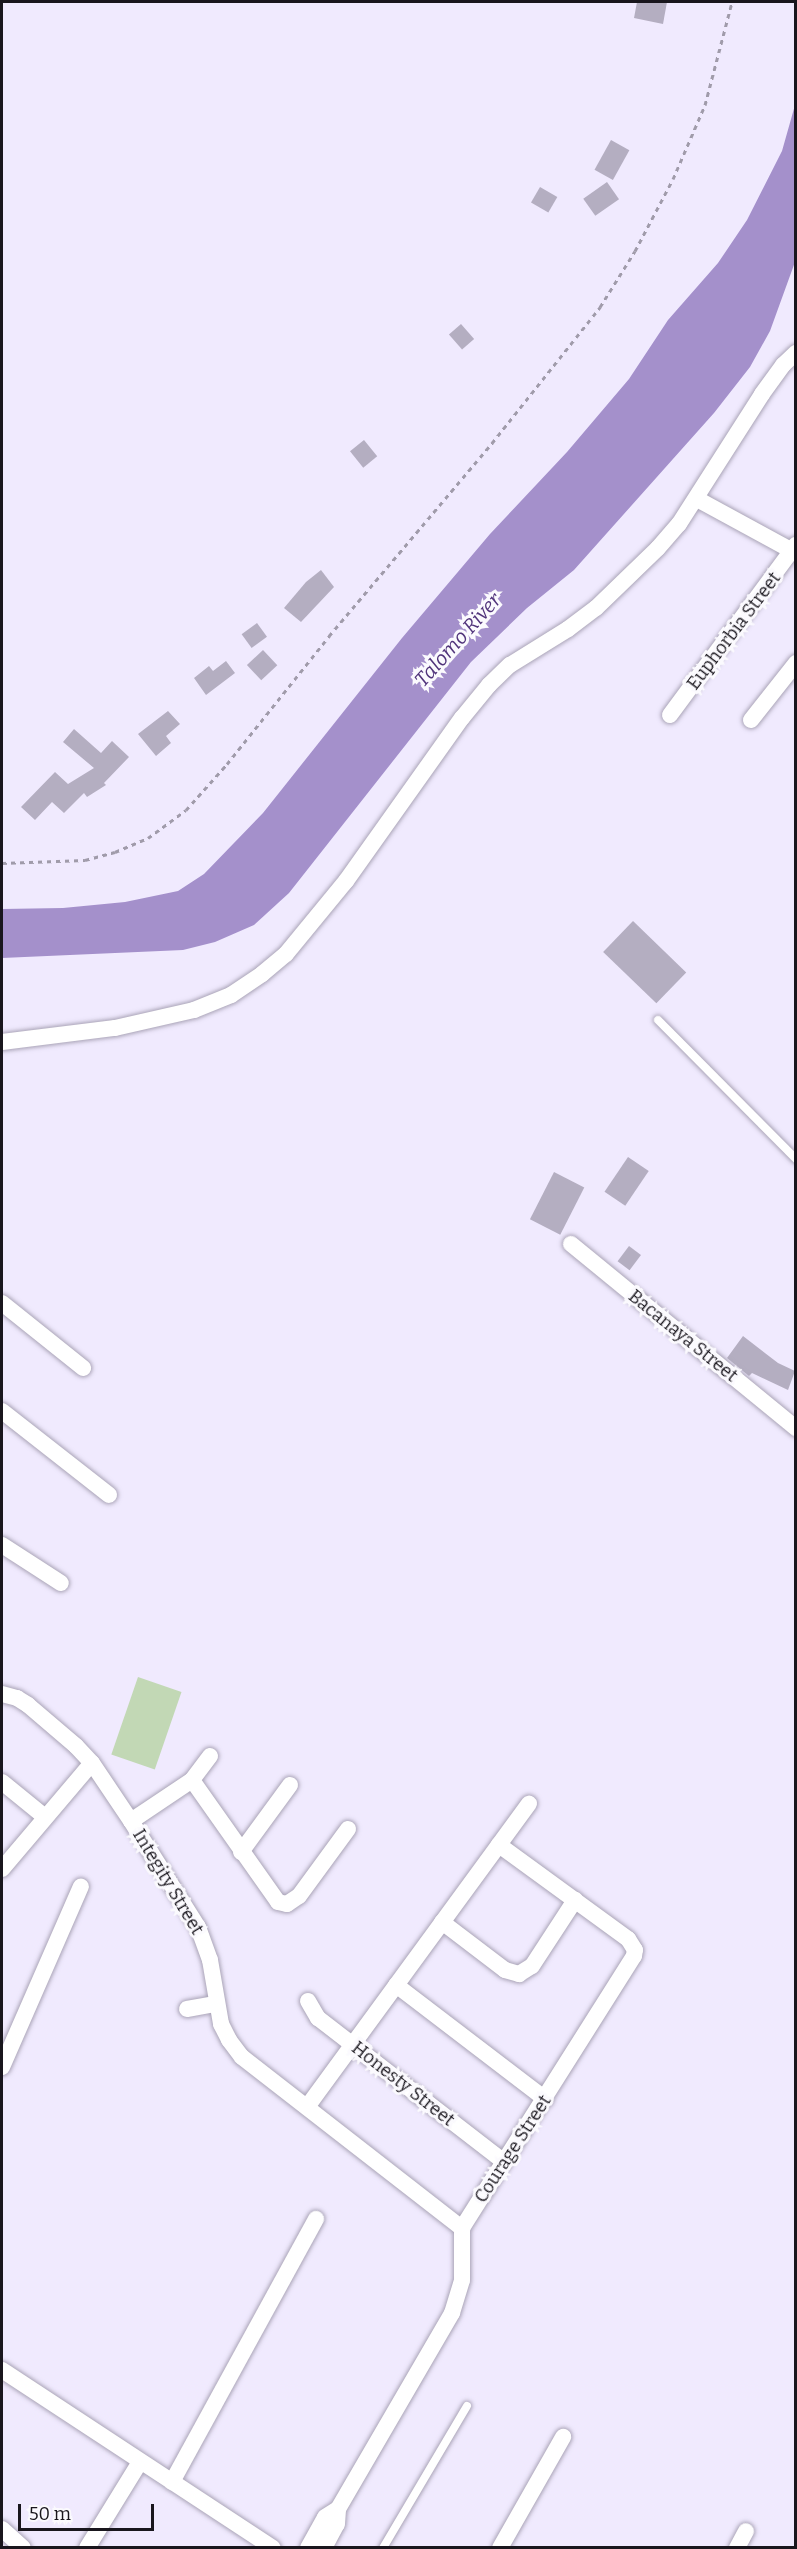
<!DOCTYPE html>
<html>
<head>
<meta charset="utf-8">
<style>
	body { margin:0 }
	#map { position:relative; width:797px; height:2549px; overflow:hidden; background:#f0eafe; font-family:Bitter,serif }
	div>[style] { position:absolute }
	.green>* { inset:0; background:#c2d8b5; transform-origin:0 0 }
	.water>* { inset:0; background:#a490cb }
	.building>* { inset:0; background:#b4aec1; transform-origin:0 0 }
	.path>* { height:3px; margin-top:-1.5px; transform-origin:0; background:repeating-linear-gradient(90deg,#a09baa 0 4.5px,transparent 0 9px) }
	.roads { filter:drop-shadow(0 0 2px #aaa4b7) drop-shadow(0 0 2px #aaa4b7) }
	.service>* { height:8px; margin:-4px; padding:0 4px; transform-origin:4px; border-radius:4px; background:#fff }
	.minor>* { height:16px; margin:-8px; padding:0 8px; transform-origin:8px; border-radius:8px; background:#fff }
	span { translate:-50% -50%; white-space:nowrap; text-align:center; line-height:1.15; -webkit-text-stroke:6px #fbfafe; paint-order:stroke }
	.street-label { font-size:18px; color:#19161d }
	.water-label { font-size:20px; color:#51347b; font-style:italic }
	.frame { position:absolute; inset:0; border:3px solid #19161d; pointer-events:none }
	.scale { position:absolute; left:18px; top:2504px; width:136px; height:27px; box-sizing:border-box; border:3px solid #19161d; border-top:0; padding-left:8px; font-size:18px; line-height:21px; white-space:nowrap; color:#19161d; -webkit-text-stroke:4px #fbfafe; paint-order:stroke }
</style>
</head>
<body>
<div id="map">
	<div class="green">
		<div style="left:138px;top:1677px;width:46px;height:82px;rotate:19deg"></div>
	</div>
	<div class="water">
		<div style="clip-path:polygon(795px 105px,795px 262px,770px 331px,750px 367px,714px 413px,574px 570px,527px 608px,471px 662px,289px 893px,254px 925px,215px 942px,183px 950px,2px 958px,2px 909px,63px 908px,125px 902px,178px 891px,204px 874px,263px 813px,402px 638px,490px 534px,567px 452px,629px 379px,668px 320px,718px 263px,747px 220px,782px 151px)"></div>
	</div>
	<div class="building">
		<div style="clip-path:polygon(637px 2px,667px 2px,663px 24px,634px 18px)"></div>
		<div style="left:611px;top:140px;width:21px;height:34px;rotate:29deg"></div>
		<div style="left:607px;top:182px;width:21px;height:29px;rotate:55deg"></div>
		<div style="left:540px;top:187px;width:20px;height:18px;rotate:30deg"></div>
		<div style="left:461px;top:324px;width:20px;height:16px;rotate:49deg"></div>
		<div style="left:364px;top:440px;width:21px;height:18px;rotate:51deg"></div>
		<div style="clip-path:polygon(321px 570px,334px 587px,301px 622px,284px 608px,306px 582px)"></div>
		<div style="left:257px;top:623px;width:17px;height:19px;rotate:54deg"></div>
		<div style="left:263px;top:650px;width:21px;height:22px;rotate:47deg"></div>
		<div style="clip-path:polygon(226px 661px,235px 673px,206px 695px,194px 678px,209px 666px,213px 671px)"></div>
		<div style="clip-path:polygon(168px 711px,180px 724px,166px 736px,171px 743px,156px 756px,138px 734px)"></div>
		<div style="clip-path:polygon(74px 729px,101px 753px,112px 741px,129px 757px,104px 783px,106px 785px,87px 797px,84px 793px,64px 813px,52px 802px,35px 820px,21px 807px,55px 772px,68px 784px,94px 768px,63px 742px)"></div>
		<div style="left:633px;top:921px;width:74px;height:43px;rotate:44deg"></div>
		<div style="left:628px;top:1157px;width:25px;height:42px;rotate:34deg"></div>
		<div style="left:554px;top:1172px;width:34px;height:53px;rotate:27deg"></div>
		<div style="left:629px;top:1246px;width:15px;height:19px;rotate:37deg"></div>
		<div style="clip-path:polygon(743px 1336px,778px 1363px,795px 1371px,788px 1390px,752px 1373px,749px 1376px,727px 1358px)"></div>
	</div>
	<div class="path">
		<div style="left:2px;top:863px;width:83px;rotate:-2.1deg"></div>
		<div style="left:85px;top:860px;width:31px;rotate:-15deg"></div>
		<div style="left:115px;top:852px;width:36px;rotate:-23deg"></div>
		<div style="left:148px;top:838px;width:47px;rotate:-36.4deg"></div>
		<div style="left:186px;top:810px;width:62px;rotate:-48.3deg"></div>
		<div style="left:227px;top:764px;width:164px;rotate:-51.4deg"></div>
		<div style="left:329px;top:636px;width:253px;rotate:-49.8deg"></div>
		<div style="left:492px;top:443px;width:174px;rotate:-51.5deg"></div>
		<div style="left:600px;top:307px;width:66px;rotate:-58deg"></div>
		<div style="left:635px;top:251px;width:81px;rotate:-62.2deg"></div>
		<div style="left:673px;top:179px;width:81px;rotate:-66.6deg"></div>
		<div style="left:705px;top:105px;width:106px;rotate:-75.3deg"></div>
	</div>
	<div class="roads">
		<div class="service">
			<div style="left:658px;top:1020px;width:196px;rotate:45.2deg"></div>
			<div style="left:383px;top:2548px;width:165px;rotate:-59.4deg"></div>
		</div>
		<div class="minor">
			<div style="left:697px;top:499px;width:113px;rotate:28.6deg"></div>
			<div style="left:670px;top:715px;width:212px;rotate:-53.5deg"></div>
			<div style="left:751px;top:720px;width:73px;rotate:-51.7deg"></div>
			<div style="left:2px;top:1042px;width:114px;rotate:-7.1deg"></div>
			<div style="left:115px;top:1028px;width:81px;rotate:-12.8deg"></div>
			<div style="left:194px;top:1010px;width:40px;rotate:-22deg"></div>
			<div style="left:231px;top:995px;width:37px;rotate:-34deg"></div>
			<div style="left:262px;top:974px;width:31px;rotate:-40deg"></div>
			<div style="left:286px;top:954px;width:94px;rotate:-50.6deg"></div>
			<div style="left:346px;top:881px;width:200px;rotate:-54.6deg"></div>
			<div style="left:462px;top:718px;width:43px;rotate:-50.7deg"></div>
			<div style="left:489px;top:685px;width:29px;rotate:-44deg"></div>
			<div style="left:510px;top:665px;width:68px;rotate:-31.8deg"></div>
			<div style="left:568px;top:629px;width:35px;rotate:-37deg"></div>
			<div style="left:596px;top:608px;width:86px;rotate:-44.1deg"></div>
			<div style="left:658px;top:548px;width:32px;rotate:-49deg"></div>
			<div style="left:679px;top:524px;width:154px;rotate:-57.4deg"></div>
			<div style="left:762px;top:394px;width:36px;rotate:-54deg"></div>
			<div style="left:783px;top:365px;width:18px;rotate:-43deg"></div>
			<div style="left:571px;top:1244px;width:291px;rotate:39.3deg"></div>
			<div style="left:2px;top:1303px;width:104px;rotate:38.7deg"></div>
			<div style="left:2px;top:1411px;width:136px;rotate:38.1deg"></div>
			<div style="left:2px;top:1545px;width:70px;rotate:32.8deg"></div>
			<div style="left:2px;top:1694px;width:16px;rotate:15deg"></div>
			<div style="left:17px;top:1698px;width:13px;rotate:32deg"></div>
			<div style="left:28px;top:1705px;width:63px;rotate:40.5deg"></div>
			<div style="left:76px;top:1746px;width:23px;rotate:47deg"></div>
			<div style="left:92px;top:1763px;width:70px;rotate:56.1deg"></div>
			<div style="left:131px;top:1821px;width:125px;rotate:57.7deg"></div>
			<div style="left:198px;top:1927px;width:35px;rotate:70deg"></div>
			<div style="left:210px;top:1960px;width:65px;rotate:80.2deg"></div>
			<div style="left:221px;top:2024px;width:18px;rotate:63deg"></div>
			<div style="left:229px;top:2040px;width:21px;rotate:53deg"></div>
			<div style="left:242px;top:2057px;width:279px;rotate:37.9deg"></div>
			<div style="left:192px;top:1780px;width:149px;rotate:54.8deg"></div>
			<div style="left:278px;top:1902px;width:9px;rotate:13deg"></div>
			<div style="left:287px;top:1904px;width:14px;rotate:-34deg"></div>
			<div style="left:299px;top:1896px;width:83px;rotate:-53.8deg"></div>
			<div style="left:2px;top:1782px;width:55px;rotate:39.1deg"></div>
			<div style="left:131px;top:1821px;width:73px;rotate:-33.9deg"></div>
			<div style="left:192px;top:1780px;width:30px;rotate:-53deg"></div>
			<div style="left:241px;top:1852px;width:83px;rotate:-53.8deg"></div>
			<div style="left:2px;top:1869px;width:139px;rotate:-49.7deg"></div>
			<div style="left:442px;top:1922px;width:79px;rotate:37.3deg"></div>
			<div style="left:505px;top:1970px;width:15px;rotate:16deg"></div>
			<div style="left:519px;top:1974px;width:15px;rotate:-32deg"></div>
			<div style="left:532px;top:1966px;width:79px;rotate:-56.9deg"></div>
			<div style="left:396px;top:1985px;width:188px;rotate:37.4deg"></div>
			<div style="left:308px;top:2001px;width:20px;rotate:60deg"></div>
			<div style="left:318px;top:2018px;width:235px;rotate:37.7deg"></div>
			<div style="left:187px;top:2009px;width:29px;rotate:-10deg"></div>
			<div style="left:2px;top:2067px;width:197px;rotate:-66.4deg"></div>
			<div style="left:307px;top:2107px;width:376px;rotate:-53.8deg"></div>
			<div style="left:2px;top:2370px;width:324px;rotate:33.3deg"></div>
			<div style="left:172px;top:2482px;width:300px;rotate:-61.3deg"></div>
			<div style="left:2px;top:2529px;width:28px;rotate:42deg"></div>
			<div style="left:87px;top:2548px;width:101px;rotate:-58.4deg"></div>
			<div style="left:308px;top:2548px;width:35px;rotate:-61deg"></div>
			<div style="left:325px;top:2517px;width:15px;rotate:-32deg"></div>
			<div style="left:324px;top:2548px;width:27px;rotate:-62deg"></div>
			<div style="left:337px;top:2524px;width:15px;rotate:-86deg"></div>
			<div style="left:338px;top:2509px;width:227px;rotate:-59.8deg"></div>
			<div style="left:452px;top:2313px;width:34px;rotate:-73deg"></div>
			<div style="left:462px;top:2280px;width:52px;rotate:-90deg"></div>
			<div style="left:462px;top:2228px;width:322px;rotate:-57.7deg"></div>
			<div style="left:634px;top:1956px;width:6px;rotate:-81deg"></div>
			<div style="left:635px;top:1950px;width:13px;rotate:-122deg"></div>
			<div style="left:628px;top:1939px;width:160px;rotate:-143.9deg"></div>
			<div style="left:500px;top:2548px;width:128px;rotate:-60.4deg"></div>
			<div style="left:737px;top:2548px;width:19px;rotate:-62deg"></div>
		</div>
	</div>
	<div class="street-label">
		<span style="left:734px;top:631px;rotate:-53deg">Euphorbia Street</span>
		<span style="left:683px;top:1336px;rotate:39deg">Bacanaya Street</span>
		<span style="left:168px;top:1882px;rotate:59deg">Integity Street</span>
		<span style="left:403px;top:2084px;rotate:38deg">Honesty Street</span>
		<span style="left:513px;top:2149px;rotate:-57deg">Courage Street</span>
	</div>
	<div class="water-label">
		<span style="left:458px;top:640px;rotate:-48deg">Talomo River</span>
	</div>
	<div class="frame"></div>
	<div class="scale">50 m</div>
</div>
</body>
</html>
